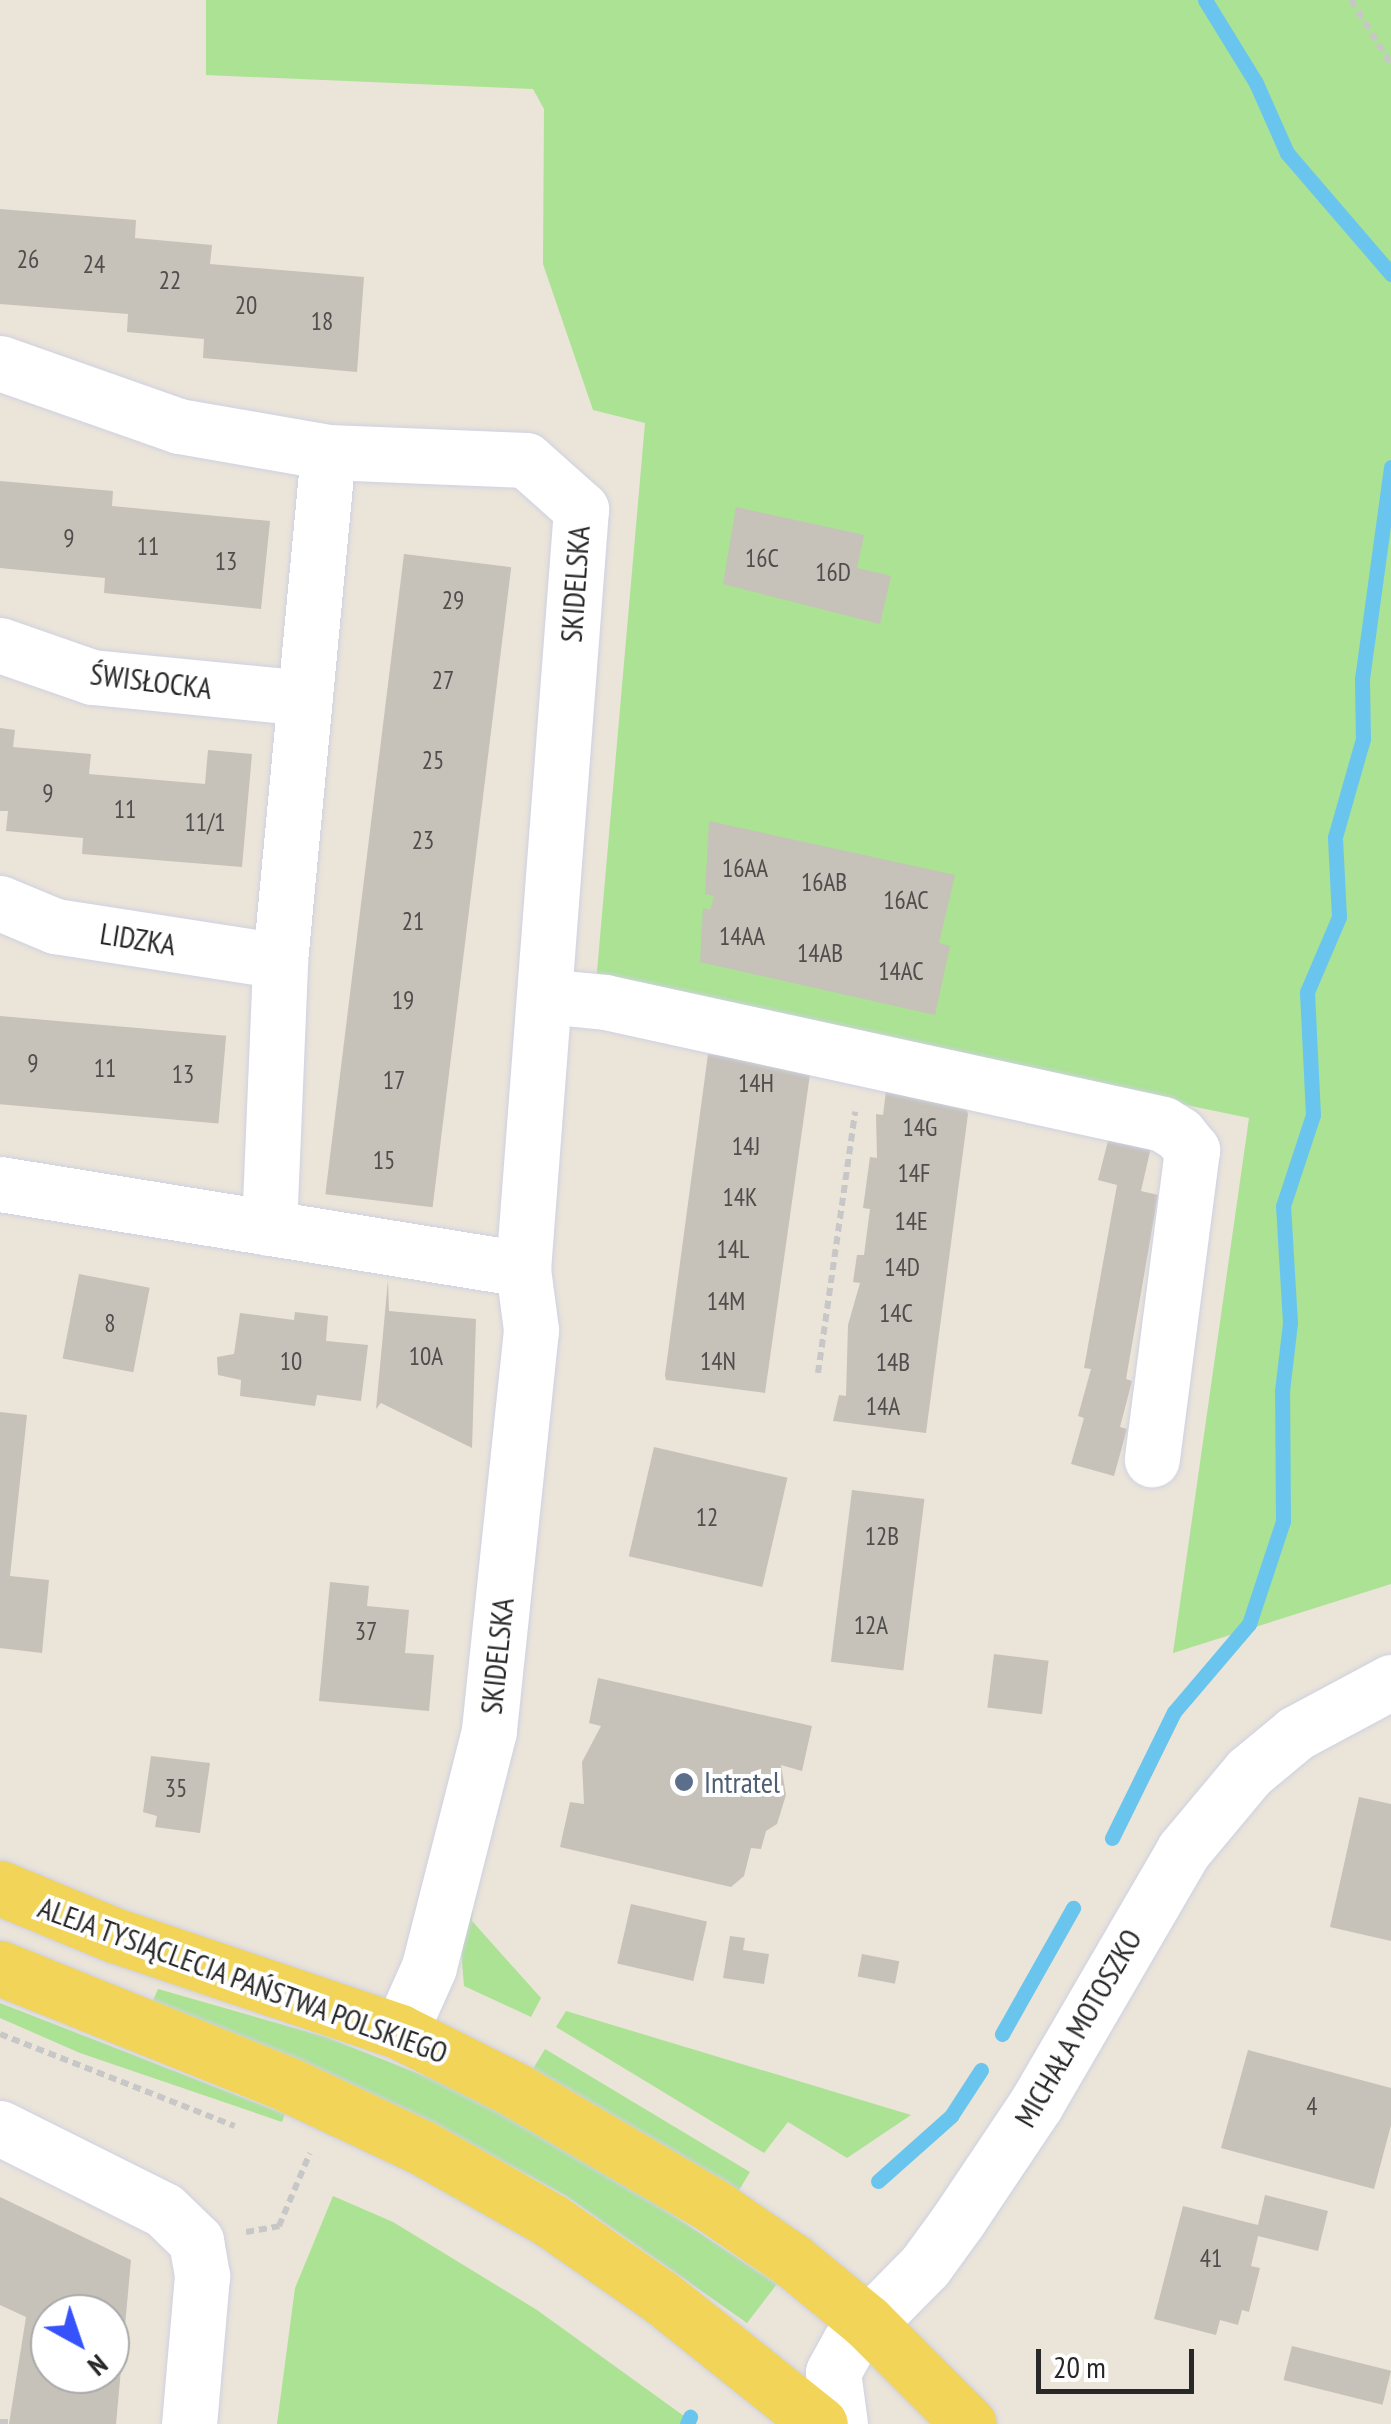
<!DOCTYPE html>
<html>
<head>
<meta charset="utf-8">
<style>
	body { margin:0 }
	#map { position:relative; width:1391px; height:2424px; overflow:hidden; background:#ebe4d9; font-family:"PT Sans Narrow",sans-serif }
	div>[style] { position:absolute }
	.green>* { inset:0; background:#abe294; transform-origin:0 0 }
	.stream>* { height:15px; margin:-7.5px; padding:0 7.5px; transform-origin:7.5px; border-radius:7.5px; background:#6ac5ee }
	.building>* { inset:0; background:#c6c1b9; transform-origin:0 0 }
	.path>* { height:6px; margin-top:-3px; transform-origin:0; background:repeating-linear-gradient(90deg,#c7c7c7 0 8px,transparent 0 13px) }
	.roads { filter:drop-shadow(0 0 2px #ced1e1) drop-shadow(0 0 2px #ced1e1) }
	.minor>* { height:55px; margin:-27.5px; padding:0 27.5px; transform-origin:27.5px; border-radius:27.5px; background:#fff }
	.major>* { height:55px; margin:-27.5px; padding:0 27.5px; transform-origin:27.5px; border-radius:27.5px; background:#f1d458 }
	.dots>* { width:28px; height:28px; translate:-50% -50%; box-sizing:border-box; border:5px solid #fff; border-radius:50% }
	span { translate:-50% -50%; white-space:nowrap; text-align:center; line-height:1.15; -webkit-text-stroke:8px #fff; paint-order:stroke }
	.number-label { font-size:25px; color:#504e4c }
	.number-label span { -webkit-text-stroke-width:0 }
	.street-label { font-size:30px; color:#282828 }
	.service-label { font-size:30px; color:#4e5e75 }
	.left { translate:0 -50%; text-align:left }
	.north { position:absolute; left:30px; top:2294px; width:100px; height:100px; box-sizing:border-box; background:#fff; border:2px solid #a9a9a9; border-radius:50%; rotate:140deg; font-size:28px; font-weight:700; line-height:40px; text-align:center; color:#282828 }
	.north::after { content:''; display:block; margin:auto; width:35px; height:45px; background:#3652fa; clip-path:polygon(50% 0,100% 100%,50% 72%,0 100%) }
	.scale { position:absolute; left:1036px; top:2349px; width:158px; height:45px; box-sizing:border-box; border:5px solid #282828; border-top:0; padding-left:12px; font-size:30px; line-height:35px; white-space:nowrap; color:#282828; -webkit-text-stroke:8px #fff; paint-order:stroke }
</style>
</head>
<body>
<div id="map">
	<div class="green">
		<div style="clip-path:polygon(206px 0,1391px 0,1391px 1584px,1173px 1653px,1249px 1118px,596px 983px,645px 423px,593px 410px,543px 264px,544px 109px,533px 89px,206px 75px)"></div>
		<div style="clip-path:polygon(476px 1858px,472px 1921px,541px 1998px,531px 2017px,464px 1986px,460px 1937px)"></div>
		<div style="clip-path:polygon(158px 1989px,326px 2037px,445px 2084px,590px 2160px,777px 2284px,747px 2323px,566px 2196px,434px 2124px,151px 2005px)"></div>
		<div style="clip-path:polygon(0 2003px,285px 2114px,282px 2122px,80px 2053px,0 2018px)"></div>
		<div style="clip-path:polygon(566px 2011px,911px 2115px,847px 2158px,788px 2122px,764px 2153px,556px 2027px)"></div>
		<div style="left:545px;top:2049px;width:239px;height:24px;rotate:31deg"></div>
		<div style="clip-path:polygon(333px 2196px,393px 2222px,537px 2310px,695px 2424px,277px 2424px,295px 2288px)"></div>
	</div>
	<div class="stream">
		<div style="left:1205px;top:0;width:97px;rotate:58.4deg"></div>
		<div style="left:1256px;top:83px;width:77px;rotate:66.1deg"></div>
		<div style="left:1287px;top:153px;width:160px;rotate:49.3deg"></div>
		<div style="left:1112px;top:1838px;width:140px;rotate:-63.8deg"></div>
		<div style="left:1174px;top:1712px;width:116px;rotate:-49.6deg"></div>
		<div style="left:1249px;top:1624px;width:108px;rotate:-71.7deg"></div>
		<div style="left:1283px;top:1521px;width:130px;rotate:-90.4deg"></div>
		<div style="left:1282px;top:1391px;width:68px;rotate:-83.3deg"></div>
		<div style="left:1290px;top:1323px;width:117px;rotate:-93.4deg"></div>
		<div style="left:1283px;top:1206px;width:96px;rotate:-71.8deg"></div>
		<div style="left:1313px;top:1115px;width:123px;rotate:-92.8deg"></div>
		<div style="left:1307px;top:992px;width:82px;rotate:-66.9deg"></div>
		<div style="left:1339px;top:917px;width:80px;rotate:-92.9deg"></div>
		<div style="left:1335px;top:837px;width:102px;rotate:-74.1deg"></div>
		<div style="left:1363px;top:739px;width:60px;rotate:-91deg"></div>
		<div style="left:1362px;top:679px;width:214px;rotate:-82.2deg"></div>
		<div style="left:1002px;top:2034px;width:145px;rotate:-60.6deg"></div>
		<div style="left:878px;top:2181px;width:98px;rotate:-41.7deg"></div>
		<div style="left:951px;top:2116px;width:55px;rotate:-56.9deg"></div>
		<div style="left:687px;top:2424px;width:8px;rotate:-67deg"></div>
	</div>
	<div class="building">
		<div style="clip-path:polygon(0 209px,136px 220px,135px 238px,212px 245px,210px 264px,364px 277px,357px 372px,203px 358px,204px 339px,127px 332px,128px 314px,0 304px)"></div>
		<div style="clip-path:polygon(0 481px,113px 491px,112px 506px,270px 521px,261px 609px,104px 593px,105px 578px,0 568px)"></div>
		<div style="clip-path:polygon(736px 507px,864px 535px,857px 568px,891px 576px,880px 624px,723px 584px)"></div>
		<div style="left:404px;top:554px;width:108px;height:645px;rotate:7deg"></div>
		<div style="clip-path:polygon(0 728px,15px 730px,13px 747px,91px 754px,89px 774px,205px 784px,208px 750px,252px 754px,242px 867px,82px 854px,83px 838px,6px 831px,8px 811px,0 811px)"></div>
		<div style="clip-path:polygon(709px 821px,955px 875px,939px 943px,950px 946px,935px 1015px,700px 962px,703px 908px,710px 910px,714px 896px,705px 894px)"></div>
		<div style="left:0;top:1016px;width:227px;height:88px;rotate:5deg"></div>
		<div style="clip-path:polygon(708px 1054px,811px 1067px,765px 1393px,666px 1380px,665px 1375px)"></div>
		<div style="clip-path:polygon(886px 1091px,966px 1107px,968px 1114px,926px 1433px,833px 1421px,839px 1395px,846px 1396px,848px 1325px,860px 1283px,853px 1282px,857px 1255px,864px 1255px,870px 1209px,863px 1208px,870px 1157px,877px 1158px,876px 1114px,883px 1115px)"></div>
		<div style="clip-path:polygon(1109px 1137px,1151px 1147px,1141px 1191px,1158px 1195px,1126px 1379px,1132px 1381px,1120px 1427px,1127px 1429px,1114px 1476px,1071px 1464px,1084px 1418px,1078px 1416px,1091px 1369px,1084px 1368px,1117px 1185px,1098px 1180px)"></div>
		<div style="left:79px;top:1274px;width:72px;height:86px;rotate:11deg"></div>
		<div style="clip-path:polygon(388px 1280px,389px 1311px,476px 1319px,472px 1448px,381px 1403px,376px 1409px)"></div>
		<div style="clip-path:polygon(295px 1312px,328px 1316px,326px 1341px,368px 1345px,361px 1401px,317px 1395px,315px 1406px,240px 1396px,241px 1380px,218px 1375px,217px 1357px,234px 1354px,240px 1313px,294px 1320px)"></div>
		<div style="clip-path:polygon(0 1412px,27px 1415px,10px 1576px,49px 1580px,42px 1653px,0 1648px)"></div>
		<div style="left:654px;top:1447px;width:137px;height:112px;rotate:13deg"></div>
		<div style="left:852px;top:1490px;width:73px;height:173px;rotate:7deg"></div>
		<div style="clip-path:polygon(330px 1582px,369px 1586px,367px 1606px,409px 1610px,405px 1653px,434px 1655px,429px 1711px,319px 1701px)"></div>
		<div style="left:994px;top:1654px;width:55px;height:54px;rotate:7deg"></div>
		<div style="clip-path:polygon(598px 1678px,812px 1726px,802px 1771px,781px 1765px,786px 1795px,777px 1824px,766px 1831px,761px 1849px,751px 1848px,744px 1876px,731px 1887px,560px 1847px,570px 1802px,584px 1804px,582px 1762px,601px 1726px,589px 1723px)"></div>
		<div style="clip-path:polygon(151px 1756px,210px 1763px,200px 1833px,155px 1827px,157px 1816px,143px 1812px)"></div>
		<div style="clip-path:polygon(1359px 1797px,1391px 1804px,1391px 1941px,1330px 1927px)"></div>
		<div style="left:631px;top:1904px;width:78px;height:61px;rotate:13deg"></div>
		<div style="clip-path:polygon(730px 1936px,745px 1938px,743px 1950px,769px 1954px,764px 1984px,723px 1978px)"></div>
		<div style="left:862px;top:1954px;width:38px;height:23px;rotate:11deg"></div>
		<div style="clip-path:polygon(1248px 2050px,1391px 2088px,1391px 2125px,1374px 2189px,1221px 2148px)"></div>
		<div style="clip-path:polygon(1265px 2195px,1328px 2211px,1318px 2251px,1258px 2236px,1251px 2266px,1260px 2268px,1249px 2312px,1242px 2310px,1238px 2325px,1220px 2320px,1216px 2335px,1154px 2319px,1183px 2206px,1258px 2225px)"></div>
		<div style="clip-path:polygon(evenodd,0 2197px,131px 2260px,116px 2424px,9px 2424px,26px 2317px,0 2305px,0 2197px,50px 2314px,110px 2314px,110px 2374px,50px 2374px,50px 2314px)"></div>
		<div style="left:1292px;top:2346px;width:102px;height:35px;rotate:14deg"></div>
	</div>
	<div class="path">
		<div style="left:1351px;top:0;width:75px;rotate:58deg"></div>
		<div style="left:818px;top:1373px;width:264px;rotate:-81.9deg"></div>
		<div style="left:0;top:2034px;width:252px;rotate:21.4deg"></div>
		<div style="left:246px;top:2232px;width:34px;rotate:-10deg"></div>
		<div style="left:279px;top:2226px;width:79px;rotate:-67deg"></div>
		<div style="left:0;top:2422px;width:9px"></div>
	</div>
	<div class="roads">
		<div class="minor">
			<div style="left:0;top:363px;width:190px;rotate:19.4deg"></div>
			<div style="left:179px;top:426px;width:151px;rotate:9.9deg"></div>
			<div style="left:328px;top:452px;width:198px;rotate:2.3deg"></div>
			<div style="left:526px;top:460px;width:74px;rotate:41.7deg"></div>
			<div style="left:581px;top:509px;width:762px;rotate:94.36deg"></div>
			<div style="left:523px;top:1269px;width:62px;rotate:82.5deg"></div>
			<div style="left:531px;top:1330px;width:403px;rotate:96deg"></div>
			<div style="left:489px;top:1731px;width:244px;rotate:104.3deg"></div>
			<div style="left:429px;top:1967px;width:71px;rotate:114deg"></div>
			<div style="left:0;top:645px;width:97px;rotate:19.2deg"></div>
			<div style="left:92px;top:677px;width:214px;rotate:5.6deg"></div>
			<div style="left:0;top:903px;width:60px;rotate:22.7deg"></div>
			<div style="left:55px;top:926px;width:228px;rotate:8.8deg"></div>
			<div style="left:544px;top:996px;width:61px;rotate:5.6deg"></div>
			<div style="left:605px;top:1002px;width:571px;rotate:12.33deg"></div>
			<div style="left:1163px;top:1124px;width:19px;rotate:32deg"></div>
			<div style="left:1179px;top:1134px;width:21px;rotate:51deg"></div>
			<div style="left:1192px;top:1150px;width:312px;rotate:97.4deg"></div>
			<div style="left:0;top:1184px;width:530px;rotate:9.23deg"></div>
			<div style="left:269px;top:1228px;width:267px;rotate:-87.6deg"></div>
			<div style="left:280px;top:961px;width:511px;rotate:-84.61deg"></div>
			<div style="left:0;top:2128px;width:183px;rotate:26.6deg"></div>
			<div style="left:164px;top:2210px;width:45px;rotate:44.1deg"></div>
			<div style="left:196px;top:2241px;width:36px;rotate:80deg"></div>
			<div style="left:202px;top:2276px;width:149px;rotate:95deg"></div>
			<div style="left:840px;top:2424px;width:52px;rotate:-97.7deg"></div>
			<div style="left:833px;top:2372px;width:33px;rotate:-61deg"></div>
			<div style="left:849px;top:2343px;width:108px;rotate:-45.4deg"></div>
			<div style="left:925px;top:2266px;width:58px;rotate:-54.1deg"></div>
			<div style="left:959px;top:2219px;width:138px;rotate:-56.2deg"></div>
			<div style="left:1036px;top:2104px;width:293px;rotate:-59.8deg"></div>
			<div style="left:1183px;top:1851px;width:103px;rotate:-50.1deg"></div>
			<div style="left:1249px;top:1772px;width:61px;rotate:-39.7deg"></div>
			<div style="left:1296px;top:1733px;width:108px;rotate:-28.2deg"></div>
		</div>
		<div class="major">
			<div style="left:0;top:1888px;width:123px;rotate:22.4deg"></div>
			<div style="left:114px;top:1935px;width:302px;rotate:18.7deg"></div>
			<div style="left:400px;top:2032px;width:125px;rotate:26.6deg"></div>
			<div style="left:512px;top:2088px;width:229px;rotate:30.4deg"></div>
			<div style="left:710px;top:2204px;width:101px;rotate:34.5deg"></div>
			<div style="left:793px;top:2261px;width:96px;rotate:39.5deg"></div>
			<div style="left:867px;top:2322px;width:144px;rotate:45deg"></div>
			<div style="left:0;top:1968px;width:312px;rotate:22deg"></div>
			<div style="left:289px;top:2085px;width:146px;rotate:25.2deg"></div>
			<div style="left:421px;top:2147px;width:148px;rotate:29.5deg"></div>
			<div style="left:550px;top:2220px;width:136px;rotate:34.9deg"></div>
			<div style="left:662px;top:2298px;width:202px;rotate:38.6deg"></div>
		</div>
	</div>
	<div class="dots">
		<div style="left:684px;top:1782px;background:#5c6f8a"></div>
	</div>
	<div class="number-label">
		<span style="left:28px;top:259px">26</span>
		<span style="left:94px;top:264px">24</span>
		<span style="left:170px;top:280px">22</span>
		<span style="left:246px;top:305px">20</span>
		<span style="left:322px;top:321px">18</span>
		<span style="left:69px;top:538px">9</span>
		<span style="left:148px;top:546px">11</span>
		<span style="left:762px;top:558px">16C</span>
		<span style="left:226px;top:561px">13</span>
		<span style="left:833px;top:572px">16D</span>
		<span style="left:453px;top:600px">29</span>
		<span style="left:443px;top:680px">27</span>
		<span style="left:433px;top:760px">25</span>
		<span style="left:48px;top:793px">9</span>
		<span style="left:125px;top:809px">11</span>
		<span style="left:205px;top:822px">11/1</span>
		<span style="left:423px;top:840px">23</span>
		<span style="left:745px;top:868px">16AA</span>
		<span style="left:824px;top:882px">16AB</span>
		<span style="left:906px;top:900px">16AC</span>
		<span style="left:413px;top:921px">21</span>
		<span style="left:742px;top:936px">14AA</span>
		<span style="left:820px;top:953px">14AB</span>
		<span style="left:901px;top:971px">14AC</span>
		<span style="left:403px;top:1000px">19</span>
		<span style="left:33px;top:1063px">9</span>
		<span style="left:105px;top:1068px">11</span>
		<span style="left:183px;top:1074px">13</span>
		<span style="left:394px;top:1080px">17</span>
		<span style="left:756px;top:1083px">14H</span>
		<span style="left:920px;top:1127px">14G</span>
		<span style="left:746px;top:1146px">14J</span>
		<span style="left:384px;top:1160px">15</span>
		<span style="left:914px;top:1173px">14F</span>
		<span style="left:740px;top:1197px">14K</span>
		<span style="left:911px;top:1221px">14E</span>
		<span style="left:733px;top:1249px">14L</span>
		<span style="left:902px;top:1267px">14D</span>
		<span style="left:726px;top:1301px">14M</span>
		<span style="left:896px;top:1313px">14C</span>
		<span style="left:110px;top:1323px">8</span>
		<span style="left:426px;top:1356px">10A</span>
		<span style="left:291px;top:1361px">10</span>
		<span style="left:718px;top:1361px">14N</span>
		<span style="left:893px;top:1362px">14B</span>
		<span style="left:883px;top:1406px">14A</span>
		<span style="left:707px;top:1517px">12</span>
		<span style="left:882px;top:1536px">12B</span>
		<span style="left:871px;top:1625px">12A</span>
		<span style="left:366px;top:1631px">37</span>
		<span style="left:176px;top:1788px">35</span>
		<span style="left:1312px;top:2106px">4</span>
		<span style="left:1211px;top:2258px">41</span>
	</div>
	<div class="street-label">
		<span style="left:575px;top:584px;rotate:-86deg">SKIDELSKA</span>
		<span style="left:151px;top:681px;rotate:7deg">ŚWISŁOCKA</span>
		<span style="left:138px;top:939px;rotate:9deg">LIDZKA</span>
		<span style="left:497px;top:1656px;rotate:-84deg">SKIDELSKA</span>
		<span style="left:243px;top:1980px;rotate:20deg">ALEJA TYSIĄCLECIA PAŃSTWA POLSKIEGO</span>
		<span style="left:1078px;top:2028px;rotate:-60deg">MICHAŁA MOTOSZKO</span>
	</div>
	<div class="service-label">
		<span class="left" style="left:704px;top:1782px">Intratel</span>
	</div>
	<div class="north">N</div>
	<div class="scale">20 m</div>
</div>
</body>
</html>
